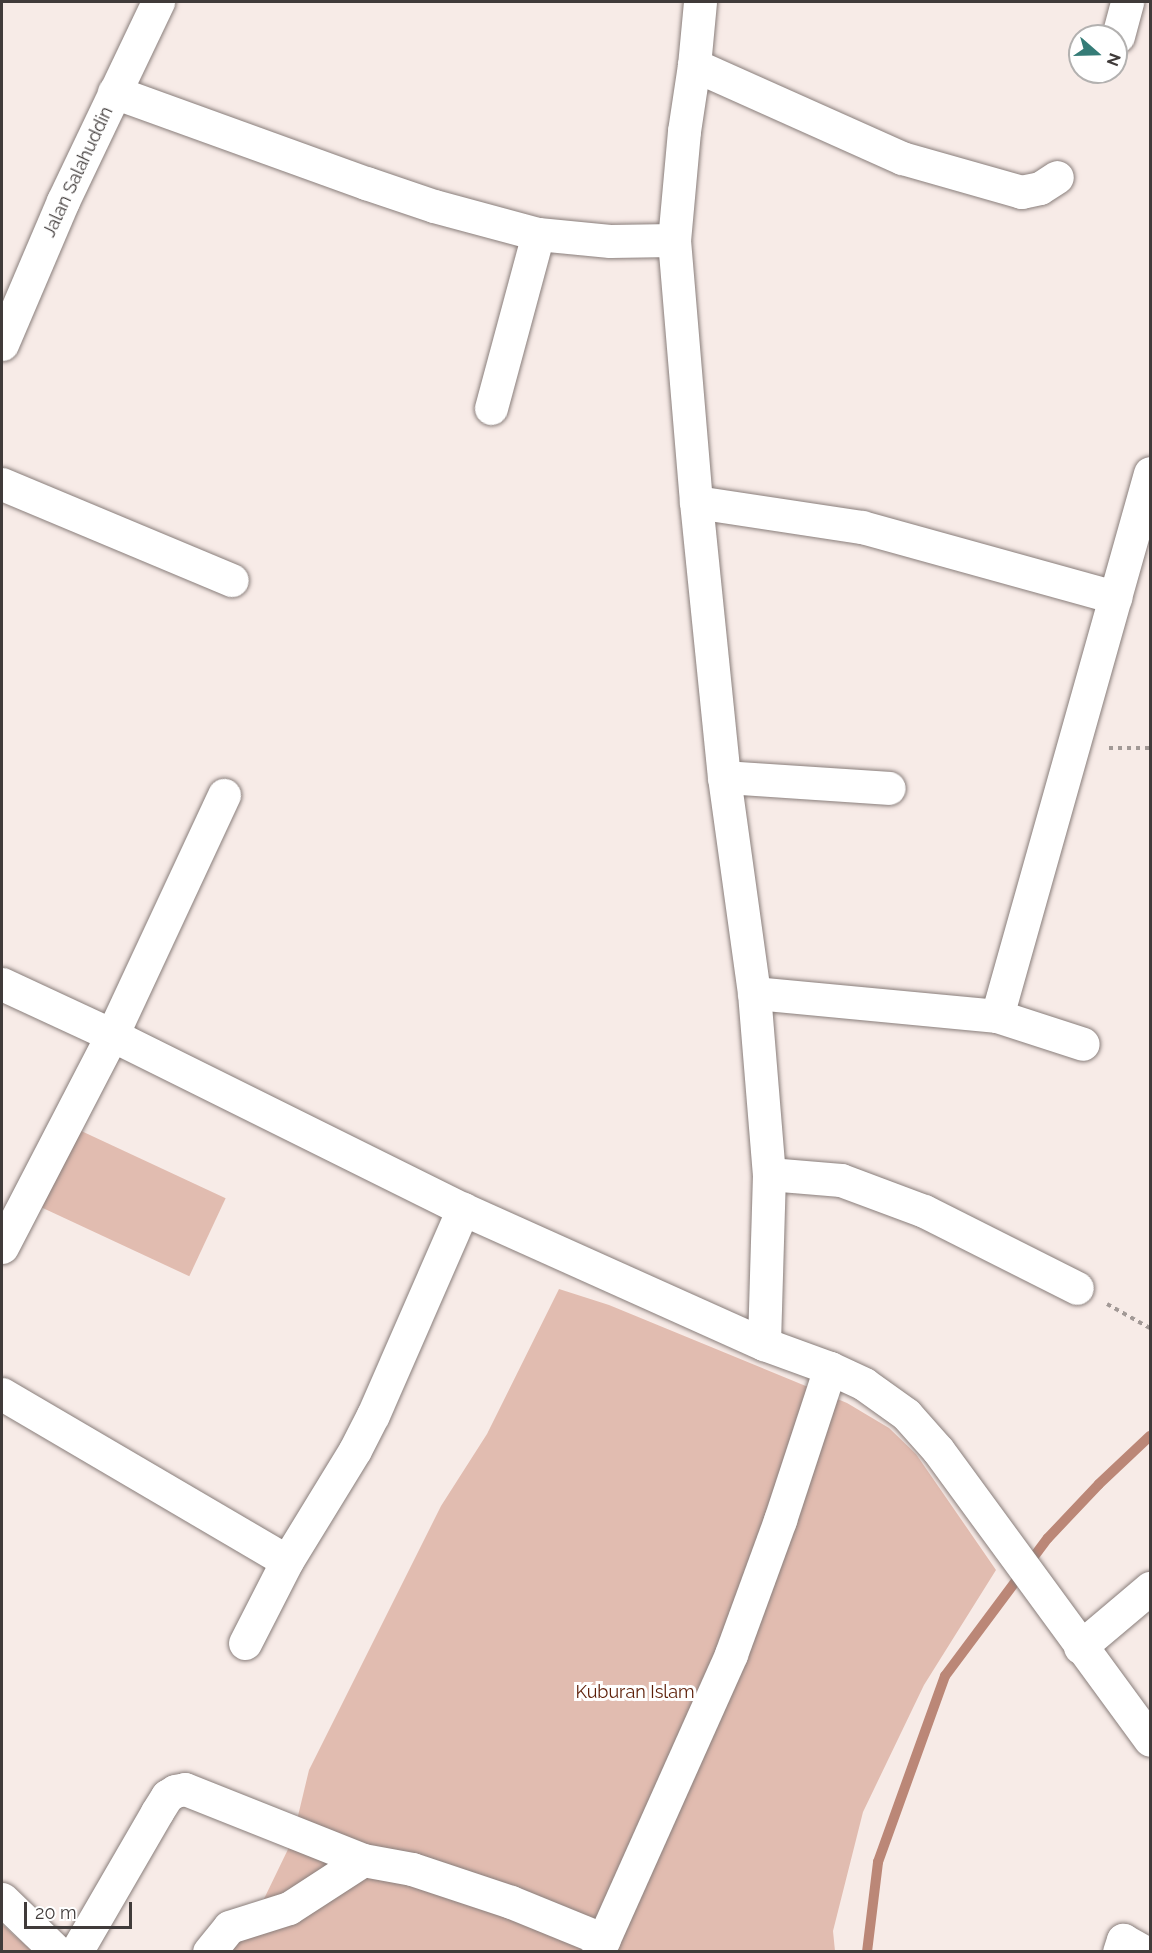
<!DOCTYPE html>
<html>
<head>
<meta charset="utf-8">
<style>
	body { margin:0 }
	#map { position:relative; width:1152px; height:1953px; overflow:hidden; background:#f7ebe7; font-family:Raleway,sans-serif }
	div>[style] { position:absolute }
	.green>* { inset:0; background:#e1bcb0; transform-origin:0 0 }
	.stream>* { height:10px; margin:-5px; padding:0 5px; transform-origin:5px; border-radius:5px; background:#bb8777 }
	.path>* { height:4px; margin-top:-2px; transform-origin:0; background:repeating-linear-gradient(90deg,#a29996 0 4.5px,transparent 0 9px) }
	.roads { filter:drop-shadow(0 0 2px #897e7b) drop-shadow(0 0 2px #897e7b) }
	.minor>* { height:33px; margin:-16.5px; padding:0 16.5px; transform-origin:16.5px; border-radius:16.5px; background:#fff }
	span { translate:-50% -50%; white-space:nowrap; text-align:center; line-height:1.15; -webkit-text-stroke:6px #fff; paint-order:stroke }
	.street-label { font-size:18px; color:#403b3a }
	.park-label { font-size:18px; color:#5c1d06 }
	.frame { position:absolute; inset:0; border:3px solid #403b3a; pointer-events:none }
	.north { position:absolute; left:1068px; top:24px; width:60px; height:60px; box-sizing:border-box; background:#fff; border:2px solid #b3b1b0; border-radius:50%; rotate:110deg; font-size:16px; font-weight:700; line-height:24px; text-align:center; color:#403b3a }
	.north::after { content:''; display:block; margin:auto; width:21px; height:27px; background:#357c77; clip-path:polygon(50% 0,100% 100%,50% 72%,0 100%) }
	.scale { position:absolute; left:24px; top:1902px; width:108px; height:27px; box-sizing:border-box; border:3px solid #403b3a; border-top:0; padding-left:8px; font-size:18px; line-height:21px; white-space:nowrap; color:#403b3a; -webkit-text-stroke:4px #fff; paint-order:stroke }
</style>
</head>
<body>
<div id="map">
	<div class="green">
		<div style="left:77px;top:1129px;width:164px;height:86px;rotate:25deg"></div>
		<div style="clip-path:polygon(559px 1289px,609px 1305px,847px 1403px,889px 1428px,916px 1454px,996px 1570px,924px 1685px,863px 1812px,833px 1931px,835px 1951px,217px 1952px,262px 1903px,292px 1841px,309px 1770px,441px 1506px,487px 1434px)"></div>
		<div style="clip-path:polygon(2px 1924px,15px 1936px,32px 1951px,2px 1951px)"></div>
	</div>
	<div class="stream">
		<div style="left:867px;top:1952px;width:91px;rotate:-83deg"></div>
		<div style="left:878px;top:1862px;width:198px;rotate:-70.2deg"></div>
		<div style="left:945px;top:1676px;width:172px;rotate:-53.3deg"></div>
		<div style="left:1048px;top:1538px;width:74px;rotate:-46.6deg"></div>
		<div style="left:1099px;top:1484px;width:70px;rotate:-43.3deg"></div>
	</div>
	<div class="path">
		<div style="left:1109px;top:748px;width:41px"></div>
		<div style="left:1107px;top:1304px;width:49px;rotate:29.2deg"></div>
	</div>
	<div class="roads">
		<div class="minor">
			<div style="left:700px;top:2px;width:63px;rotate:95.4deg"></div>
			<div style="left:694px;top:65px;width:67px;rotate:98.6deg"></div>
			<div style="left:684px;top:131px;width:109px;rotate:95.2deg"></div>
			<div style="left:674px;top:240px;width:263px;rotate:85.2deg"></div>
			<div style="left:696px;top:502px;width:276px;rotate:84.2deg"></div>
			<div style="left:724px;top:777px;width:218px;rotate:82.1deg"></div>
			<div style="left:754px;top:993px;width:182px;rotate:85.3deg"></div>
			<div style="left:769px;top:1174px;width:170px;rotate:91.7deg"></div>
			<div style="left:1118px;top:36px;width:35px;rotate:-75deg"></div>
			<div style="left:694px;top:65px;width:228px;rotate:24.1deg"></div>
			<div style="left:902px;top:158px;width:124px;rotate:15.9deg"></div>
			<div style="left:1021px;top:192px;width:19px;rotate:-12deg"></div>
			<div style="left:1040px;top:188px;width:20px;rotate:-33deg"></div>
			<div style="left:114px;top:92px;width:268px;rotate:19.9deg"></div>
			<div style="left:366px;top:183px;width:72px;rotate:18.7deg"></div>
			<div style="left:434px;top:206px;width:108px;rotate:15.1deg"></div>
			<div style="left:538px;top:234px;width:72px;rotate:5.6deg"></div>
			<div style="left:610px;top:241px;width:64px;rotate:-0.9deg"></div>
			<div style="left:2px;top:344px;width:155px;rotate:-66.9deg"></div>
			<div style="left:63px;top:201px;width:221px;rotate:-64.5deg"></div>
			<div style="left:491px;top:408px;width:180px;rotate:-74.9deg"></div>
			<div style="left:2px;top:484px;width:249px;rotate:22.7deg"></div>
			<div style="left:696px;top:502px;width:168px;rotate:8.6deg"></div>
			<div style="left:862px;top:527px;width:263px;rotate:15.5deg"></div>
			<div style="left:724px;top:777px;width:165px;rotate:3.8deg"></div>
			<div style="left:2px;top:984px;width:121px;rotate:24.9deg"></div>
			<div style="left:112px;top:1035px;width:392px;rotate:26.4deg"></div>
			<div style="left:463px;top:1209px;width:330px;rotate:24.2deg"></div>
			<div style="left:764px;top:1344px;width:70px;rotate:20deg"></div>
			<div style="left:830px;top:1368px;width:38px;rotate:25deg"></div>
			<div style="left:864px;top:1384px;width:52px;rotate:35.5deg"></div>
			<div style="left:906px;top:1414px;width:48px;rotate:48.4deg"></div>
			<div style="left:938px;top:1450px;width:359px;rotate:53.8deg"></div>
			<div style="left:754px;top:993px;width:244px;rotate:5.4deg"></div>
			<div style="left:997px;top:1016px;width:564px;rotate:-74.26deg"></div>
			<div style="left:997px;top:1016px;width:90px;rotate:18deg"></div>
			<div style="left:769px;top:1174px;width:72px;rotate:4.8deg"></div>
			<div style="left:841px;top:1180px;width:89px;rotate:20.5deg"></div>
			<div style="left:924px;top:1211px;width:171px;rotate:26.7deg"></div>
			<div style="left:2px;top:1247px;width:239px;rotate:-62.6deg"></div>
			<div style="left:112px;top:1035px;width:265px;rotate:-65deg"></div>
			<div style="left:2px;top:1394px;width:330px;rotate:30.4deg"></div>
			<div style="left:245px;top:1643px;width:92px;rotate:-62.9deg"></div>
			<div style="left:287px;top:1561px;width:130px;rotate:-58.5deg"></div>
			<div style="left:355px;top:1450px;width:39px;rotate:-63deg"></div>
			<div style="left:373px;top:1415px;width:225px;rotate:-66.4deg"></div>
			<div style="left:1080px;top:1647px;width:92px;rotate:-40.1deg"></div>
			<div style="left:2px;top:1899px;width:76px;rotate:43.9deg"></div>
			<div style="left:76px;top:1952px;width:162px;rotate:-59.9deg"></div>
			<div style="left:157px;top:1812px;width:19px;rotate:-58deg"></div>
			<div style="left:167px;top:1796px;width:9px;rotate:-32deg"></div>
			<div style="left:175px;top:1791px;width:10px;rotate:-11deg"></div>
			<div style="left:185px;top:1789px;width:192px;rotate:21.7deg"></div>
			<div style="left:209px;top:1952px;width:32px;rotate:-51deg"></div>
			<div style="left:229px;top:1927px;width:63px;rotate:-17.6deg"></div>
			<div style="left:289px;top:1908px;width:88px;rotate:-33deg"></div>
			<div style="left:363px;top:1860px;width:50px;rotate:10.4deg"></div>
			<div style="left:412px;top:1869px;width:104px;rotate:18.4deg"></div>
			<div style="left:511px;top:1902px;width:100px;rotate:22.2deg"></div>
			<div style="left:598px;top:1952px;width:326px;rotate:-65.9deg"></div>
			<div style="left:731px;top:1654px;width:143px;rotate:-69.9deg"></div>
			<div style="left:780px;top:1520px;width:160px;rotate:-71.8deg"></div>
			<div style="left:1119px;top:1952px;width:13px;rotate:-72deg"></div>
			<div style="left:1123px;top:1940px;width:25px;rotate:29deg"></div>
		</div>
	</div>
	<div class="street-label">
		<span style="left:78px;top:172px;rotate:-65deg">Jalan Salahuddin</span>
	</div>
	<div class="park-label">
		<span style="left:635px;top:1692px">Kuburan Islam</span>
	</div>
	<div class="frame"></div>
	<div class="north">N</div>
	<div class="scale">20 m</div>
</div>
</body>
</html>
